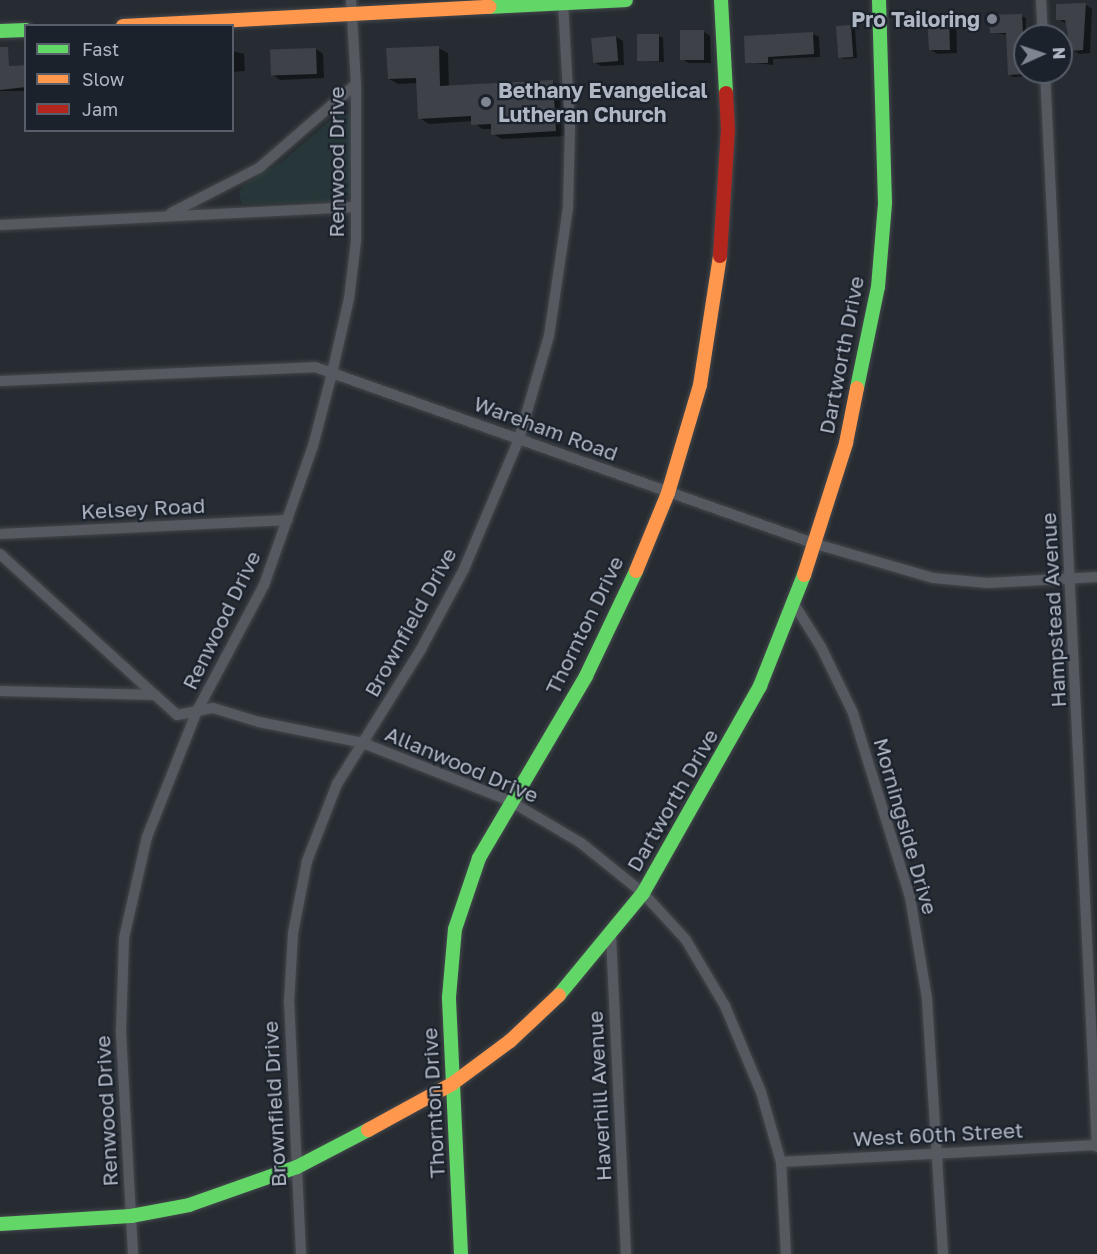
<!DOCTYPE html>
<html>
<head>
<meta charset="utf-8">
<style>
	body { margin:0 }
	#map { position:relative; width:1097px; height:1254px; overflow:hidden; background:#272c32; font-family:"Golos Text",sans-serif }
	div>[style] { position:absolute }
	.green>* { inset:0; background:#273739 }
	.shadow>* { inset:0; background:#0007; transform-origin:0 0 }
	.building>* { inset:0; background:#3e4147; transform-origin:0 0 }
	.roads { filter:drop-shadow(0 0 2px #44484d) drop-shadow(0 0 2px #44484d) }
	.street>* { height:10px; margin:-5px; padding:0 5px; transform-origin:5px; border-radius:5px; background:#565a60 }
	.fast>* { height:14px; margin:-7px; padding:0 7px; transform-origin:7px; border-radius:7px; background:#63d668 }
	.slow>* { height:14px; margin:-7px; padding:0 7px; transform-origin:7px; border-radius:7px; background:#ff974d }
	.jam>* { height:14px; margin:-7px; padding:0 7px; transform-origin:7px; border-radius:7px; background:#b3261e }
	.dots>* { width:16px; height:16px; translate:-50% -50%; box-sizing:border-box; border:3px solid #1b222c; border-radius:50% }
	span { translate:-50% -50%; white-space:nowrap; text-align:center; line-height:1.15; -webkit-text-stroke:4.5px #1b222c; paint-order:stroke }
	.poi-label { font-size:21px; color:#b0b7c4; font-weight:700 }
	.right { translate:-100% -50%; text-align:right }
	.left { translate:0 -50%; text-align:left }
	.street-label { font-size:21px; color:#b0b7c4 }
	.legend { position:absolute; left:24px; top:24px; width:210px; height:108px; box-sizing:border-box; background:#1b222c; border:2px solid #575e69; margin:0; padding:8px 10px; list-style:none; font-size:18px; color:#b0b7c4 }
	.legend li { display:flex; align-items:center; gap:12px; height:30px }
	.legend b { width:30px; border:2px solid #575e69 }
	.north { position:absolute; left:1013px; top:24px; width:60px; height:60px; box-sizing:border-box; background:#1b222c; border:2px solid #575e69; border-radius:50%; rotate:87deg; font-size:16px; font-weight:700; line-height:24px; text-align:center; color:#b0b7c4 }
	.north::after { content:''; display:block; margin:auto; width:21px; height:27px; background:#808691; clip-path:polygon(50% 0,100% 100%,50% 72%,0 100%) }
</style>
</head>
<body>
<div id="map">
	<div class="green">
		<div style="clip-path:polygon(342px 110px,349px 114px,352px 122px,350px 196px,341px 201px,242px 204px,239px 192px,244px 185px,283px 161px)"></div>
	</div>
	<div class="shadow">
		<div style="clip-path:polygon(1085px 4px,1092px 9px,1090px 53px,1080px 54px,1072px 50px,1067px 24px,1058px 19px)"></div>
		<div style="clip-path:polygon(1021px 16px,1026px 18px,1025px 72px,1029px 76px,1013px 77px,1009px 74px,1007px 35px,992px 32px)"></div>
		<div style="clip-path:polygon(949px 18px,956px 22px,957px 53px,938px 54px,931px 50px)"></div>
		<div style="clip-path:polygon(851px 27px,855px 29px,857px 58px,844px 59px,839px 57px)"></div>
		<div style="clip-path:polygon(703px 31px,710px 36px,711px 63px,689px 63px,682px 59px)"></div>
		<div style="clip-path:polygon(813px 34px,819px 37px,820px 57px,773px 59px,773px 65px,747px 62px,746px 37px)"></div>
		<div style="clip-path:polygon(659px 36px,663px 38px,664px 62px,639px 60px)"></div>
		<div style="clip-path:polygon(616px 37px,623px 41px,624px 65px,601px 66px,594px 62px)"></div>
		<div style="clip-path:polygon(438px 48px,448px 53px,449px 87px,553px 82px,562px 87px,565px 136px,502px 139px,493px 134px,492px 129px,482px 129px,473px 121px,429px 124px,420px 118px,418px 83px,398px 84px,389px 79px)"></div>
		<div style="clip-path:polygon(316px 49px,323px 54px,324px 78px,280px 80px,273px 75px)"></div>
		<div style="clip-path:polygon(232px 51px,244px 54px,245px 71px,232px 72px)"></div>
		<div style="left:0;top:66px;width:26px;height:25px"></div>
	</div>
	<div class="building">
		<div style="clip-path:polygon(1086px 3px,1083px 50px,1071px 51px,1065px 20px,1056px 20px,1056px 4px)"></div>
		<div style="clip-path:polygon(1022px 14px,1025px 74px,1008px 75px,1006px 33px,990px 33px,989px 15px)"></div>
		<div style="clip-path:polygon(933px 15px,949px 17px,950px 50px,929px 50px,927px 18px)"></div>
		<div style="left:851px;top:25px;width:32px;height:15px;rotate:86deg"></div>
		<div style="left:680px;top:30px;width:24px;height:30px"></div>
		<div style="clip-path:polygon(813px 32px,814px 54px,768px 57px,768px 63px,745px 63px,744px 36px)"></div>
		<div style="left:637px;top:34px;width:22px;height:27px"></div>
		<div style="left:616px;top:36px;width:25px;height:25px;rotate:85deg"></div>
		<div style="clip-path:polygon(439px 46px,440px 86px,553px 80px,556px 131px,491px 135px,491px 124px,471px 125px,471px 116px,418px 119px,416px 78px,388px 79px,386px 48px)"></div>
		<div style="clip-path:polygon(0 47px,8px 47px,9px 66px,26px 65px,26px 87px,0 90px)"></div>
		<div style="left:316px;top:48px;width:26px;height:46px;rotate:88deg"></div>
	</div>
	<div class="roads">
		<div class="street">
			<div style="left:1041px;top:0;width:36px;rotate:87deg"></div>
			<div style="left:1045px;top:72px;width:1076px;rotate:87.23deg"></div>
			<div style="left:171px;top:213px;width:99px;rotate:-27.1deg"></div>
			<div style="left:259px;top:168px;width:128px;rotate:-40.9deg"></div>
			<div style="left:0;top:225px;width:356px;rotate:-2.9deg"></div>
			<div style="left:0;top:381px;width:315px;rotate:-2.5deg"></div>
			<div style="left:315px;top:367px;width:531px;rotate:19.46deg"></div>
			<div style="left:816px;top:544px;width:122px;rotate:16.2deg"></div>
			<div style="left:933px;top:578px;width:55px;rotate:5.2deg"></div>
			<div style="left:988px;top:583px;width:109px;rotate:-3.2deg"></div>
			<div style="left:0;top:534px;width:288px;rotate:-2.8deg"></div>
			<div style="left:0;top:554px;width:210px;rotate:42.3deg"></div>
			<div style="left:794px;top:604px;width:51px;rotate:57.9deg"></div>
			<div style="left:821px;top:647px;width:73px;rotate:64.1deg"></div>
			<div style="left:853px;top:713px;width:193px;rotate:72.8deg"></div>
			<div style="left:910px;top:897px;width:103px;rotate:80.5deg"></div>
			<div style="left:927px;top:999px;width:256px;rotate:86.4deg"></div>
			<div style="left:0;top:691px;width:155px;rotate:1.5deg"></div>
			<div style="left:155px;top:695px;width:30px;rotate:42deg"></div>
			<div style="left:177px;top:715px;width:37px;rotate:-11deg"></div>
			<div style="left:213px;top:708px;width:48px;rotate:16.9deg"></div>
			<div style="left:259px;top:722px;width:106px;rotate:11.4deg"></div>
			<div style="left:363px;top:743px;width:158px;rotate:21.5deg"></div>
			<div style="left:510px;top:801px;width:82px;rotate:30.6deg"></div>
			<div style="left:581px;top:843px;width:80px;rotate:38.9deg"></div>
			<div style="left:643px;top:893px;width:64px;rotate:47.5deg"></div>
			<div style="left:686px;top:940px;width:77px;rotate:59.4deg"></div>
			<div style="left:725px;top:1006px;width:93px;rotate:67.3deg"></div>
			<div style="left:761px;top:1092px;width:73px;rotate:74.1deg"></div>
			<div style="left:781px;top:1162px;width:92px;rotate:86.9deg"></div>
			<div style="left:611px;top:936px;width:318px;rotate:87.3deg"></div>
			<div style="left:781px;top:1162px;width:316px;rotate:-3.1deg"></div>
			<div style="left:133px;top:1254px;width:224px;rotate:-93.1deg"></div>
			<div style="left:121px;top:1030px;width:92px;rotate:-88.1deg"></div>
			<div style="left:124px;top:938px;width:104px;rotate:-77.2deg"></div>
			<div style="left:147px;top:837px;width:136px;rotate:-68.4deg"></div>
			<div style="left:197px;top:711px;width:143px;rotate:-62deg"></div>
			<div style="left:264px;top:585px;width:147px;rotate:-70.6deg"></div>
			<div style="left:313px;top:446px;width:75px;rotate:-75.4deg"></div>
			<div style="left:332px;top:373px;width:76px;rotate:-77.1deg"></div>
			<div style="left:349px;top:299px;width:58px;rotate:-83.1deg"></div>
			<div style="left:356px;top:241px;width:157px;rotate:-90deg"></div>
			<div style="left:356px;top:84px;width:84px;rotate:-93.4deg"></div>
			<div style="left:301px;top:1254px;width:251px;rotate:-92.7deg"></div>
			<div style="left:289px;top:1003px;width:70px;rotate:-86.7deg"></div>
			<div style="left:293px;top:933px;width:73px;rotate:-79deg"></div>
			<div style="left:307px;top:861px;width:83px;rotate:-68.7deg"></div>
			<div style="left:337px;top:784px;width:159px;rotate:-58.1deg"></div>
			<div style="left:421px;top:649px;width:91px;rotate:-61.7deg"></div>
			<div style="left:464px;top:569px;width:141px;rotate:-67.1deg"></div>
			<div style="left:519px;top:439px;width:107px;rotate:-73.8deg"></div>
			<div style="left:549px;top:336px;width:129px;rotate:-81.6deg"></div>
			<div style="left:568px;top:208px;width:80px;rotate:-88.6deg"></div>
			<div style="left:570px;top:128px;width:125px;rotate:-93.2deg"></div>
		</div>
		<div class="fast">
			<div style="left:721px;top:0;width:93px;rotate:86.9deg"></div>
			<div style="left:490px;top:7px;width:136px;rotate:-2.9deg"></div>
			<div style="left:0;top:31px;width:26px;rotate:-2deg"></div>
			<div style="left:857px;top:388px;width:103px;rotate:-78.3deg"></div>
			<div style="left:878px;top:287px;width:84px;rotate:-85.2deg"></div>
			<div style="left:885px;top:203px;width:203px;rotate:-91.7deg"></div>
			<div style="left:559px;top:995px;width:132px;rotate:-50.5deg"></div>
			<div style="left:643px;top:893px;width:238px;rotate:-60.5deg"></div>
			<div style="left:760px;top:686px;width:119px;rotate:-68.4deg"></div>
			<div style="left:0;top:1224px;width:131px;rotate:-3.5deg"></div>
			<div style="left:131px;top:1216px;width:59px;rotate:-10.7deg"></div>
			<div style="left:189px;top:1205px;width:114px;rotate:-19.4deg"></div>
			<div style="left:297px;top:1167px;width:80px;rotate:-27.5deg"></div>
			<div style="left:461px;top:1254px;width:257px;rotate:-92.7deg"></div>
			<div style="left:449px;top:997px;width:68px;rotate:-85deg"></div>
			<div style="left:455px;top:929px;width:75px;rotate:-71.3deg"></div>
			<div style="left:479px;top:858px;width:211px;rotate:-59.5deg"></div>
			<div style="left:586px;top:676px;width:116px;rotate:-64.5deg"></div>
		</div>
		<div class="slow">
			<div style="left:123px;top:26px;width:367px;rotate:-3deg"></div>
			<div style="left:636px;top:571px;width:84px;rotate:-67.7deg"></div>
			<div style="left:668px;top:493px;width:113px;rotate:-73.5deg"></div>
			<div style="left:700px;top:385px;width:131px;rotate:-81.2deg"></div>
			<div style="left:804px;top:575px;width:139px;rotate:-72.3deg"></div>
			<div style="left:846px;top:443px;width:56px;rotate:-78.7deg"></div>
			<div style="left:368px;top:1130px;width:96px;rotate:-28.7deg"></div>
			<div style="left:452px;top:1084px;width:72px;rotate:-36.6deg"></div>
			<div style="left:510px;top:1041px;width:67px;rotate:-43.2deg"></div>
		</div>
		<div class="jam">
			<div style="left:720px;top:256px;width:126px;rotate:-86.4deg"></div>
			<div style="left:728px;top:130px;width:37px;rotate:-93deg"></div>
		</div>
	</div>
	<div class="dots">
		<div style="left:992px;top:19px;background:#808691"></div>
		<div style="left:486px;top:102px;background:#808691"></div>
	</div>
	<div class="poi-label">
		<span class="right" style="left:980px;top:19px">Pro Tailoring</span>
		<span class="left" style="left:498px;top:102px">Bethany Evangelical<br>Lutheran Church</span>
	</div>
	<div class="street-label">
		<span style="left:336px;top:162px;rotate:-90deg">Renwood Drive</span>
		<span style="left:841px;top:355px;rotate:-79deg">Dartworth Drive</span>
		<span style="left:546px;top:428px;rotate:20deg">Wareham Road</span>
		<span style="left:143px;top:508px;rotate:-3deg">Kelsey Road</span>
		<span style="left:1053px;top:610px;rotate:-93deg">Hampstead Avenue</span>
		<span style="left:221px;top:620px;rotate:-64deg">Renwood Drive</span>
		<span style="left:410px;top:622px;rotate:-61deg">Brownfield Drive</span>
		<span style="left:584px;top:625px;rotate:-64deg">Thornton Drive</span>
		<span style="left:462px;top:764px;rotate:23deg">Allanwood Drive</span>
		<span style="left:672px;top:800px;rotate:-60deg">Dartworth Drive</span>
		<span style="left:906px;top:826px;rotate:74deg">Morningside Drive</span>
		<span style="left:599px;top:1096px;rotate:-93deg">Haverhill Avenue</span>
		<span style="left:433px;top:1103px;rotate:-93deg">Thornton Drive</span>
		<span style="left:274px;top:1104px;rotate:-93deg">Brownfield Drive</span>
		<span style="left:106px;top:1111px;rotate:-93deg">Renwood Drive</span>
		<span style="left:938px;top:1134px;rotate:-3deg">West 60th Street</span>
	</div>
	<ul class="legend">
	<li><b style="height:8px;background:#63d668"></b>Fast</li>
	<li><b style="height:8px;background:#ff974d"></b>Slow</li>
	<li><b style="height:8px;background:#b3261e"></b>Jam</li>
	</ul>
	<div class="north">N</div>
</div>
</body>
</html>
